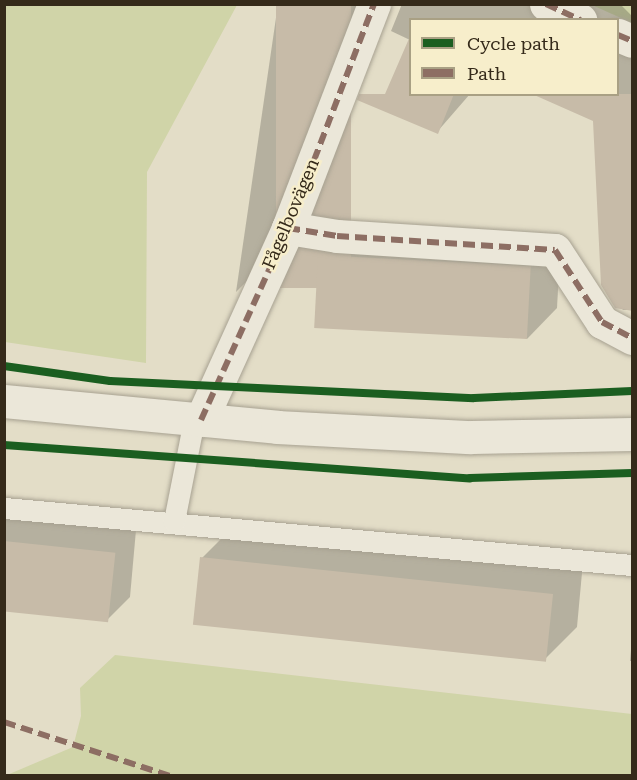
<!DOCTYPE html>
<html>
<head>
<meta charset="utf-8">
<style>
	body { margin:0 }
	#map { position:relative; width:637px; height:780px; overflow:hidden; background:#e3ddc7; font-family:"Roboto Serif",serif }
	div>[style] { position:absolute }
	.green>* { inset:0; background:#d0d4a8 }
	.shadow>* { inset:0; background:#0003 }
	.building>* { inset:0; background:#c7bba8; transform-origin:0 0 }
	.roads { filter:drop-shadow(0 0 2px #a7a191) drop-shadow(0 0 2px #a7a191) }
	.service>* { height:21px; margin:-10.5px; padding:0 10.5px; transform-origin:10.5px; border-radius:10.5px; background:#ebe7d9 }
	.minor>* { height:33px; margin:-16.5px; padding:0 16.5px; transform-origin:16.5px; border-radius:16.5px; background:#ebe7d9 }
	.tertiary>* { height:33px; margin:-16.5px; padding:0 16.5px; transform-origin:16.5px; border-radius:16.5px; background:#ebe7d9 }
	.quiet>* { height:6px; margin-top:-3px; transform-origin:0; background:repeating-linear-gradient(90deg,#8d6e63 0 12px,transparent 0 18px) }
	.cycleway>* { height:8px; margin:-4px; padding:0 4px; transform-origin:4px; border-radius:4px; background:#1b5e20 }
	span { translate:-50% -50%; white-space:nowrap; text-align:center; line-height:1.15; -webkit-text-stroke:5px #f7eecb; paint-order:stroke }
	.street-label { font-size:18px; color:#352a1a }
	.frame { position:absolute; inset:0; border:6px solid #352a1a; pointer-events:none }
	.legend { position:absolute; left:409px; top:18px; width:210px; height:78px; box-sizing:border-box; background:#f7eecb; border:2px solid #a9a084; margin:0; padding:8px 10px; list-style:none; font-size:18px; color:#352a1a }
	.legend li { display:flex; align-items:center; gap:12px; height:30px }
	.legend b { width:30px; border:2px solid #a9a084 }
</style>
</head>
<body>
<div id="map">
	<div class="green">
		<div style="clip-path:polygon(5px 4px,237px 5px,147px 172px,146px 363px,5px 342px)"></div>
		<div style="clip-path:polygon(592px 5px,632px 5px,632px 23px)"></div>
		<div style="clip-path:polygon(115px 655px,632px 714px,632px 775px,7px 775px,73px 747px,81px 716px,80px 688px)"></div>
	</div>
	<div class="shadow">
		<div style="clip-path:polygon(278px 4px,368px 4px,267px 261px,236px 292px)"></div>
		<div style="clip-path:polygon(402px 4px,596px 4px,622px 6px,632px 16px,632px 310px,623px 310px,602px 285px,618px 94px,618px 20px,410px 20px,410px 94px,470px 94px,437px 132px,381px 108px,410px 40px,391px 31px)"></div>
		<div style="clip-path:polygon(350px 224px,561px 237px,557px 308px,527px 339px,320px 255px)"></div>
		<div style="clip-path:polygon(4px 517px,136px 530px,130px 597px,108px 619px,4px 609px)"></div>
		<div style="clip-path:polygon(233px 527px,583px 562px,577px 627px,546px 658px,202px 558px)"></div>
		<div style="clip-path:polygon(632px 638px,632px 661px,630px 661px)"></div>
	</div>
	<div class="building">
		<div style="left:276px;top:4px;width:75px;height:284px"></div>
		<div style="clip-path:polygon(411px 34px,411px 94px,454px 94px,438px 134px,357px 100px,359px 94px,385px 94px)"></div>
		<div style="clip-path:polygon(532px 94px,633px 94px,633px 311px,615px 308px,601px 285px,593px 121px)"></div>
		<div style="left:318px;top:255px;width:213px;height:73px;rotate:3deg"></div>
		<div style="left:4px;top:541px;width:112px;height:70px;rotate:6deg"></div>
		<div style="left:200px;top:557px;width:355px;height:68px;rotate:6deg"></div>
	</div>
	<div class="roads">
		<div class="service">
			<div style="left:4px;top:508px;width:631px;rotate:5.19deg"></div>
			<div style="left:174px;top:521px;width:103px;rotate:-78.8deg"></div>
		</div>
		<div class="minor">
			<div style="left:546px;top:4px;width:38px;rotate:25deg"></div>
			<div style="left:618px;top:35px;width:15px;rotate:23deg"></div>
			<div style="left:288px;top:228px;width:50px;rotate:9.3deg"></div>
			<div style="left:337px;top:236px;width:218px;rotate:3.7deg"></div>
			<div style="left:555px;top:250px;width:86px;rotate:56.9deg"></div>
			<div style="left:602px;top:322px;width:34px;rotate:28deg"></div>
			<div style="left:201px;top:420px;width:211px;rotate:-65.6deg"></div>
			<div style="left:288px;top:228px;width:240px;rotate:-69deg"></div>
		</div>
		<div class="tertiary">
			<div style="left:4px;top:401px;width:274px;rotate:5.4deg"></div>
			<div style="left:277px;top:427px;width:194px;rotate:3deg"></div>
			<div style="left:471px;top:437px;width:161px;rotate:-1.1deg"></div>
		</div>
	</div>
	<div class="quiet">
		<div style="left:546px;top:4px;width:38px;rotate:25deg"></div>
		<div style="left:618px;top:35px;width:15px;rotate:23deg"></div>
		<div style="left:288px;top:228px;width:50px;rotate:9.3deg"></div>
		<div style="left:337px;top:236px;width:218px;rotate:3.7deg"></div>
		<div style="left:555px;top:250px;width:86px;rotate:56.9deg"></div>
		<div style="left:602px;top:322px;width:34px;rotate:28deg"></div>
		<div style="left:201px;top:420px;width:211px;rotate:-65.6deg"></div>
		<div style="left:288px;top:228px;width:240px;rotate:-69deg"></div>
		<div style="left:4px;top:722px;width:175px;rotate:18deg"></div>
	</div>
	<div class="cycleway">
		<div style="left:4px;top:366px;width:107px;rotate:8.1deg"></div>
		<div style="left:110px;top:381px;width:364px;rotate:2.7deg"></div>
		<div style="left:474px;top:398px;width:158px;rotate:-2.5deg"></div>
		<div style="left:4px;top:445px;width:467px;rotate:4.1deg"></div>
		<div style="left:470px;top:478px;width:162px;rotate:-1.8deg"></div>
	</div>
	<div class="street-label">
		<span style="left:291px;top:214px;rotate:-67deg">Fågelbovägen</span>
	</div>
	<div class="frame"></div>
	<ul class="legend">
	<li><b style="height:8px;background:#1b5e20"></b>Cycle path</li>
	<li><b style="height:8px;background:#8d6e63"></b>Path</li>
	</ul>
</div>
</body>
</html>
